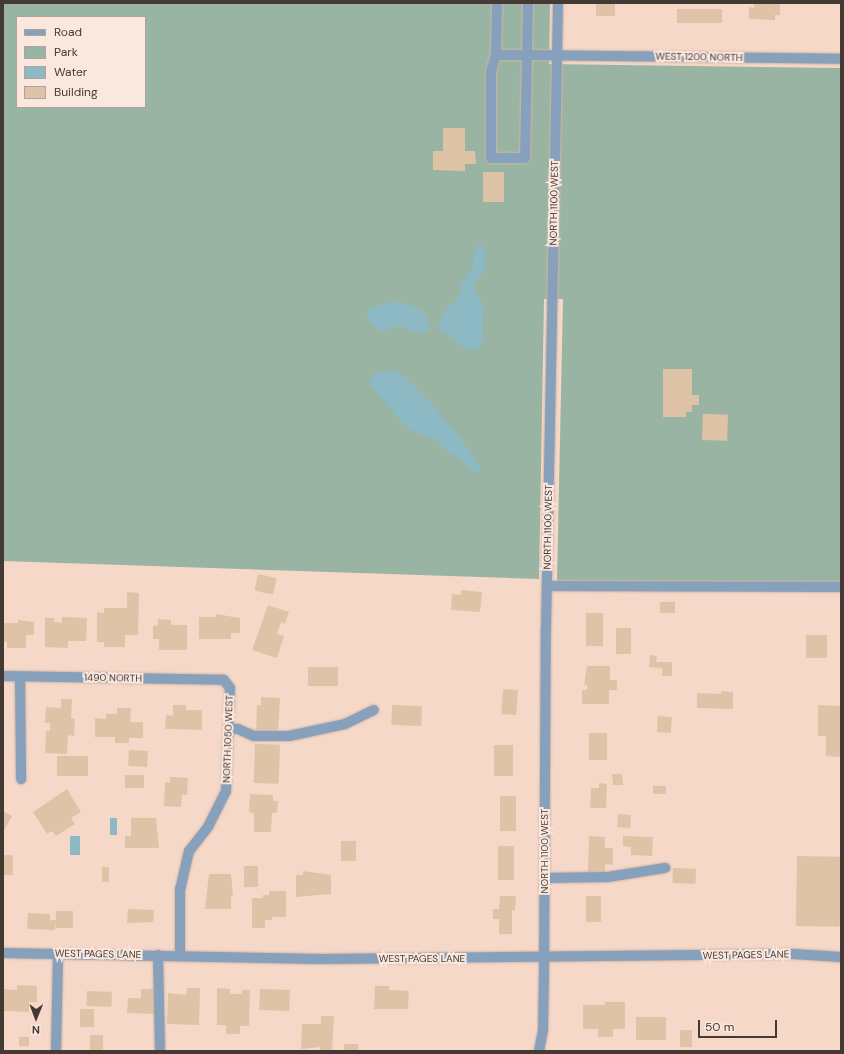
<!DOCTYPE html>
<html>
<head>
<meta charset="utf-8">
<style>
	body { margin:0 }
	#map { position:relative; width:844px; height:1054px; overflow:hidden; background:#f6d8c8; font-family:"DM Sans",sans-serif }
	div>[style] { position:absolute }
	.green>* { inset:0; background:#99b4a2 }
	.water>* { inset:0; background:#8db9c5; transform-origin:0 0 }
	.building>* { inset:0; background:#dfc3a7; transform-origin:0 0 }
	.roads { filter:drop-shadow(0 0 1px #cfb5a7) drop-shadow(0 0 1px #cfb5a7) }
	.minor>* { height:10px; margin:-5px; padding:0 5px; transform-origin:5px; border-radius:5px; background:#87a0bb }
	span { translate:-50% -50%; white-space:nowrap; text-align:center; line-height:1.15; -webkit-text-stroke:4px #fae8de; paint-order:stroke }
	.street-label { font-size:10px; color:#453933 }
	.frame { position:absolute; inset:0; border:4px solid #453933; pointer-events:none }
	.legend { position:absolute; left:16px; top:16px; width:130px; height:92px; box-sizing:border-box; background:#fae8de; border:1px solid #b2a29a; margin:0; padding:5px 7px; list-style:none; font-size:12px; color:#453933 }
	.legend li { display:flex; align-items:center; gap:8px; height:20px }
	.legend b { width:20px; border:1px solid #b2a29a }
	.north { position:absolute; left:16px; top:998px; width:40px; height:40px; -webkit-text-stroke:3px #fae8de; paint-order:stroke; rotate:181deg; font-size:11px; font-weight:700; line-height:16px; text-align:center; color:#453933 }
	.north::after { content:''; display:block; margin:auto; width:14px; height:18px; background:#453933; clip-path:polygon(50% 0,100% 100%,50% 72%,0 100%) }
	.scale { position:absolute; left:698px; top:1020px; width:79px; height:18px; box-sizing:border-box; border:2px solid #453933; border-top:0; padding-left:5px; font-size:12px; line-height:14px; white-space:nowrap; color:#453933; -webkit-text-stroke:3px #fae8de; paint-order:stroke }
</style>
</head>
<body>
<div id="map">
	<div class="green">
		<div style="clip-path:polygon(evenodd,3px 3px,550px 3px,549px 64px,841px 68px,841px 586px,557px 581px,563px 299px,544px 299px,539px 579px,3px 561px,3px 3px,17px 17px,145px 17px,145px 107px,17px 107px,17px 17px)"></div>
	</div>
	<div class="water">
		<div style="clip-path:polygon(479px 245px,485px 248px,485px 272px,472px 284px,484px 306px,482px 316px,483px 339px,478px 350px,468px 350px,438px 328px,442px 314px,461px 296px,461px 284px,472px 269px,475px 249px)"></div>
		<div style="clip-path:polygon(391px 302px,404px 303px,424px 311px,430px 325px,428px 331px,417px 333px,399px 326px,382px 331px,372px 325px,367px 316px,367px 309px)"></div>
		<div style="clip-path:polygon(385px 371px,394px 371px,402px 375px,427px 399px,463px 441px,481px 468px,479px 472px,475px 472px,457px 457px,447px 452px,436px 440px,413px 431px,401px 421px,369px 384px,374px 374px)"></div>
		<div style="left:110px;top:818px;width:7px;height:17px"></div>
		<div style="left:70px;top:836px;width:10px;height:19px"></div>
	</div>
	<div class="building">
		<div style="left:596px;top:3px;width:19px;height:13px"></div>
		<div style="clip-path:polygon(754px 3px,780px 3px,780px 15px,775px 15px,775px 20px,749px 19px,749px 7px,754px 8px)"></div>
		<div style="left:677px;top:9px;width:45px;height:14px"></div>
		<div style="clip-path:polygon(443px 128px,465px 128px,465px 151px,475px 151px,476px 164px,465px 164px,465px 171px,433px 170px,433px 151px,443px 151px)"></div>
		<div style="left:483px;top:172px;width:21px;height:30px"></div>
		<div style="clip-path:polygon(663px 369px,692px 369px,692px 395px,699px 395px,699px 405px,692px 405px,692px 412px,686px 412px,686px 417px,663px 417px)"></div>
		<div style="left:703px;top:414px;width:25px;height:26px;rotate:2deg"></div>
		<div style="left:258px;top:574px;width:19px;height:17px;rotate:12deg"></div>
		<div style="clip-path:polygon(461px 590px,482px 592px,480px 612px,451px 610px,452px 594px,461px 595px)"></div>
		<div style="clip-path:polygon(127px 592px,139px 593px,138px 635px,125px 635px,125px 647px,104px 647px,104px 642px,97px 642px,97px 612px,104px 613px,104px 608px,127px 608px)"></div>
		<div style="left:675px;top:602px;width:11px;height:15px;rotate:90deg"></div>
		<div style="clip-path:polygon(268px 605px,289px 612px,285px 624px,281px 622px,277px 634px,284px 636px,277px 658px,252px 650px)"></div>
		<div style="left:586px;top:613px;width:17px;height:33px"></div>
		<div style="clip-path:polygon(216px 614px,240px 618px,240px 633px,231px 633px,231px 639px,199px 639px,199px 617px,216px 617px)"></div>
		<div style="clip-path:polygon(62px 617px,87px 618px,86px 641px,68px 641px,68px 648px,45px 647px,45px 618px,54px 618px,54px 622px,62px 623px)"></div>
		<div style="clip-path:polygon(158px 619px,171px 620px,171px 625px,187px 625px,187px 650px,159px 650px,159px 639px,153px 639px,153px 626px,158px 625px)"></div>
		<div style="clip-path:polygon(18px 620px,34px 622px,34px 635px,26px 635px,26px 648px,7px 648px,7px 642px,3px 642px,3px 623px,18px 623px)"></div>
		<div style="left:616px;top:628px;width:15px;height:26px"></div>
		<div style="left:806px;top:635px;width:21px;height:23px"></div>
		<div style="clip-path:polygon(650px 655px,657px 656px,656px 662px,672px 662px,672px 676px,662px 676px,662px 668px,649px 667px)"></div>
		<div style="clip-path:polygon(587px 666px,610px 666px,610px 680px,617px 680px,617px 690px,609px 690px,609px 704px,582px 704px,582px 690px,587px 690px,587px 685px,584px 685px)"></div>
		<div style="left:308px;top:667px;width:30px;height:19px"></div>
		<div style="left:503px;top:689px;width:15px;height:25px;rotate:4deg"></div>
		<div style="clip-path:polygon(721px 691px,733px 692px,733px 709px,697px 708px,697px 693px,721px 694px)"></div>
		<div style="clip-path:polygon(261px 697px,280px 698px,278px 733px,256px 733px,257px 705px,261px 705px)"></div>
		<div style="clip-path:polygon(61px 699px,72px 699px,71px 718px,75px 719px,74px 736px,68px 735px,67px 754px,45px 753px,46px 731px,50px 731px,50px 723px,45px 723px,46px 707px,61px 708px)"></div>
		<div style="clip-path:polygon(173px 705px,186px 705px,186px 710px,202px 710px,202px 730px,165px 729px,166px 715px,173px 716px)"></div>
		<div style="left:392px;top:705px;width:30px;height:20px;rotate:2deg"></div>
		<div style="clip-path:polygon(818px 705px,841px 706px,841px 757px,826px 756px,826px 736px,818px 736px)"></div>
		<div style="clip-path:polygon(117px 708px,131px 708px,130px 722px,143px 722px,143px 738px,129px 738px,129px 743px,115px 743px,115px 737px,95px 737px,95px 718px,106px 719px,106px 714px,117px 714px)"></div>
		<div style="left:658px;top:716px;width:14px;height:16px;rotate:4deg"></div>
		<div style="left:589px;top:733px;width:18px;height:27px"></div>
		<div style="left:255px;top:744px;width:25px;height:39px;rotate:2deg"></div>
		<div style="left:494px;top:745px;width:19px;height:31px"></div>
		<div style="left:129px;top:750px;width:19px;height:16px;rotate:3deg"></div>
		<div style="left:57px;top:756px;width:31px;height:20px"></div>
		<div style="clip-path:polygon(612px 774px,622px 774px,623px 785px,613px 785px)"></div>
		<div style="left:125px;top:775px;width:19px;height:13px"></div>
		<div style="clip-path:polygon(170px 777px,188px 778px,187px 795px,182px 795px,181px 807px,164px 806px,165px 782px,170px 783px)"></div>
		<div style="clip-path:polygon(599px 783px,607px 784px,606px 808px,590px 808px,591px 788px,599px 788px)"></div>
		<div style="left:653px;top:786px;width:13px;height:8px"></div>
		<div style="clip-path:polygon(67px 789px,81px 812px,71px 818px,75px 824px,56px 836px,52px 831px,47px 834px,33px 812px)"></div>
		<div style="clip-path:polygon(250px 794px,273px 795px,273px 801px,278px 801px,277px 813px,272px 813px,271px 832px,254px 832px,254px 813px,249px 812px)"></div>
		<div style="left:500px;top:796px;width:16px;height:35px"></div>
		<div style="clip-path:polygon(3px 811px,12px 816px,3px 832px)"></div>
		<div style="left:618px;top:814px;width:13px;height:13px;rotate:4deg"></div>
		<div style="clip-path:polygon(131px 818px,156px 818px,159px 848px,125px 848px,125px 836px,131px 836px)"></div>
		<div style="clip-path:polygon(589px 836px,605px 837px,605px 848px,613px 848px,613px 865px,605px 864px,605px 873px,588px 872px)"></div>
		<div style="clip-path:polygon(623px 836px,653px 837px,652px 856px,631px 855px,631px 847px,623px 846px)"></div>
		<div style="left:341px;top:841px;width:15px;height:20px"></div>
		<div style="left:498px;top:846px;width:16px;height:34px"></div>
		<div style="left:3px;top:855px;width:10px;height:20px"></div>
		<div style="left:797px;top:856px;width:44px;height:70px;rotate:1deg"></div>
		<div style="left:244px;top:866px;width:14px;height:21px"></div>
		<div style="left:102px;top:867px;width:7px;height:15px"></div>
		<div style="left:673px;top:868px;width:23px;height:15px;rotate:2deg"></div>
		<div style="clip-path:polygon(303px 871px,331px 875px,331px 894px,296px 897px,296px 875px,303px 875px)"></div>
		<div style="clip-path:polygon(209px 874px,231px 874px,233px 896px,231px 896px,231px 909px,205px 909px)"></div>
		<div style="clip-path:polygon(269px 891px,286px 891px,286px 917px,272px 917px,272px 920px,265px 920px,265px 928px,252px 928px,252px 898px,263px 898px,263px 895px,269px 895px)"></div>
		<div style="clip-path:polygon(500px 896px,516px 896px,515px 910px,512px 910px,512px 934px,499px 934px,499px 919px,493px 919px,493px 909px,499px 909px)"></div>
		<div style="left:586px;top:896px;width:15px;height:26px"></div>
		<div style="clip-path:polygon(128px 909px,154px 910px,153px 922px,127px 923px)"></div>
		<div style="left:56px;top:911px;width:17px;height:17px"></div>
		<div style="clip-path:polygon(28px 913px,50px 914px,50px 920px,56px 920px,55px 930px,27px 929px)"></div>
		<div style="clip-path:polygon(17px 985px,37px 986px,37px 1002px,29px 1002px,29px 1012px,3px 1011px,3px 989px,17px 990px)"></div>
		<div style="clip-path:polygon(375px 986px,389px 986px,389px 990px,409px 991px,408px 1009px,374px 1009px)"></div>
		<div style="clip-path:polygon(187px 988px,200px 988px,199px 1025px,167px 1024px,168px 993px,186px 995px)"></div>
		<div style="clip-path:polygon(217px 988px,230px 989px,230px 994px,242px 994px,242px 990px,250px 990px,249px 1026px,240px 1026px,240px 1034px,226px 1034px,226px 1025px,217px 1025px)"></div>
		<div style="clip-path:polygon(141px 989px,157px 989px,157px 1014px,127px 1013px,128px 998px,141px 998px)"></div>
		<div style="left:260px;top:989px;width:30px;height:21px;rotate:2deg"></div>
		<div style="left:87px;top:991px;width:25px;height:15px;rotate:2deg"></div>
		<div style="clip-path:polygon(605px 1002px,625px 1002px,625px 1029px,613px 1029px,613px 1037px,598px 1037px,598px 1029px,583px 1029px,583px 1005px,605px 1005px)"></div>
		<div style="left:80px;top:1009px;width:14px;height:18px"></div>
		<div style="clip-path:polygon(321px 1016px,334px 1016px,332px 1051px,320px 1051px,320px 1047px,301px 1049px,302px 1024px,321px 1024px)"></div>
		<div style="left:636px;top:1017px;width:30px;height:23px"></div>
		<div style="left:680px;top:1030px;width:12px;height:17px"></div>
		<div style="left:90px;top:1035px;width:13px;height:16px"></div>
		<div style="left:19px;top:1037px;width:10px;height:9px"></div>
		<div style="left:344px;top:1044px;width:14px;height:7px"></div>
	</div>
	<div class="roads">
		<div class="minor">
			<div style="left:528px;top:3px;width:52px;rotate:91.1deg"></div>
			<div style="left:527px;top:55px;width:314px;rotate:0.7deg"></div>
			<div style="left:496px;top:55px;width:31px"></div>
			<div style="left:527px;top:55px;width:103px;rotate:91.1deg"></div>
			<div style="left:525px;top:158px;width:34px;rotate:180deg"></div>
			<div style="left:491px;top:158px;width:86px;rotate:-90deg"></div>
			<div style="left:491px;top:72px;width:18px;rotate:-74deg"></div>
			<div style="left:496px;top:55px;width:52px;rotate:-88.9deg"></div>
			<div style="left:547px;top:586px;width:294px;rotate:0.2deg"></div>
			<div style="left:3px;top:676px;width:221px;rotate:1deg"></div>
			<div style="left:224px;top:680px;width:10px;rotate:53deg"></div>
			<div style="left:230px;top:688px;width:103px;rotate:92.2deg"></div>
			<div style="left:226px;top:791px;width:40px;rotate:116.6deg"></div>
			<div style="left:208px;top:827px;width:31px;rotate:128deg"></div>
			<div style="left:189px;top:851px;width:39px;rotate:103deg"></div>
			<div style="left:180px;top:889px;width:66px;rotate:90deg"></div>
			<div style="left:20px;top:677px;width:102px;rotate:89.4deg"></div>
			<div style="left:229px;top:729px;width:9px"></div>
			<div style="left:238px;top:729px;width:17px;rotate:24deg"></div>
			<div style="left:254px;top:736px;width:35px"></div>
			<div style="left:289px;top:736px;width:57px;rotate:-12.1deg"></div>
			<div style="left:345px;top:724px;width:32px;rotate:-26deg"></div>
			<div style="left:545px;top:878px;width:63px;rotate:-0.9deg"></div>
			<div style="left:608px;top:877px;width:58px;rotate:-9deg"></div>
			<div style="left:3px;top:953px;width:318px;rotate:1.1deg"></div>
			<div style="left:321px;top:959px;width:472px;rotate:-0.6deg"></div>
			<div style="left:793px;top:954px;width:48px;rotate:3.6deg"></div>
			<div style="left:158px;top:955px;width:96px;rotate:88.8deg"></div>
			<div style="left:56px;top:1051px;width:98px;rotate:-88.8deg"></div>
			<div style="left:539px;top:1051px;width:21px;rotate:-79deg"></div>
			<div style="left:543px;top:1030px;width:60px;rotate:-89deg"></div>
			<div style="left:544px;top:970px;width:341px;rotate:-89.7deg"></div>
			<div style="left:546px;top:629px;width:626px;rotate:-88.9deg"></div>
		</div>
	</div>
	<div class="street-label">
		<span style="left:699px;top:57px;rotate:1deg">WEST 1200 NORTH</span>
		<span style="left:554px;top:203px;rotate:-89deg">NORTH 1100 WEST</span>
		<span style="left:548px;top:527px;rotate:-89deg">NORTH 1100 WEST</span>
		<span style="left:113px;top:678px;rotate:1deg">1490 NORTH</span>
		<span style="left:228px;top:739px;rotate:-88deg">NORTH 1050 WEST</span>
		<span style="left:545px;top:851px;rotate:-90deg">NORTH 1100 WEST</span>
		<span style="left:98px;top:954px;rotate:1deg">WEST PAGES LANE</span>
		<span style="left:746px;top:955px;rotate:-1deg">WEST PAGES LANE</span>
		<span style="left:422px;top:959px">WEST PAGES LANE</span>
	</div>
	<div class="frame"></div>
	<ul class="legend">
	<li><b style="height:5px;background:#87a0bb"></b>Road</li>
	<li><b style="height:11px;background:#99b4a2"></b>Park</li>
	<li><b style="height:11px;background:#8db9c5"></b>Water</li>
	<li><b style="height:11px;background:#dfc3a7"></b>Building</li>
	</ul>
	<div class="north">N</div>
	<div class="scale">50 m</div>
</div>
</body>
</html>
